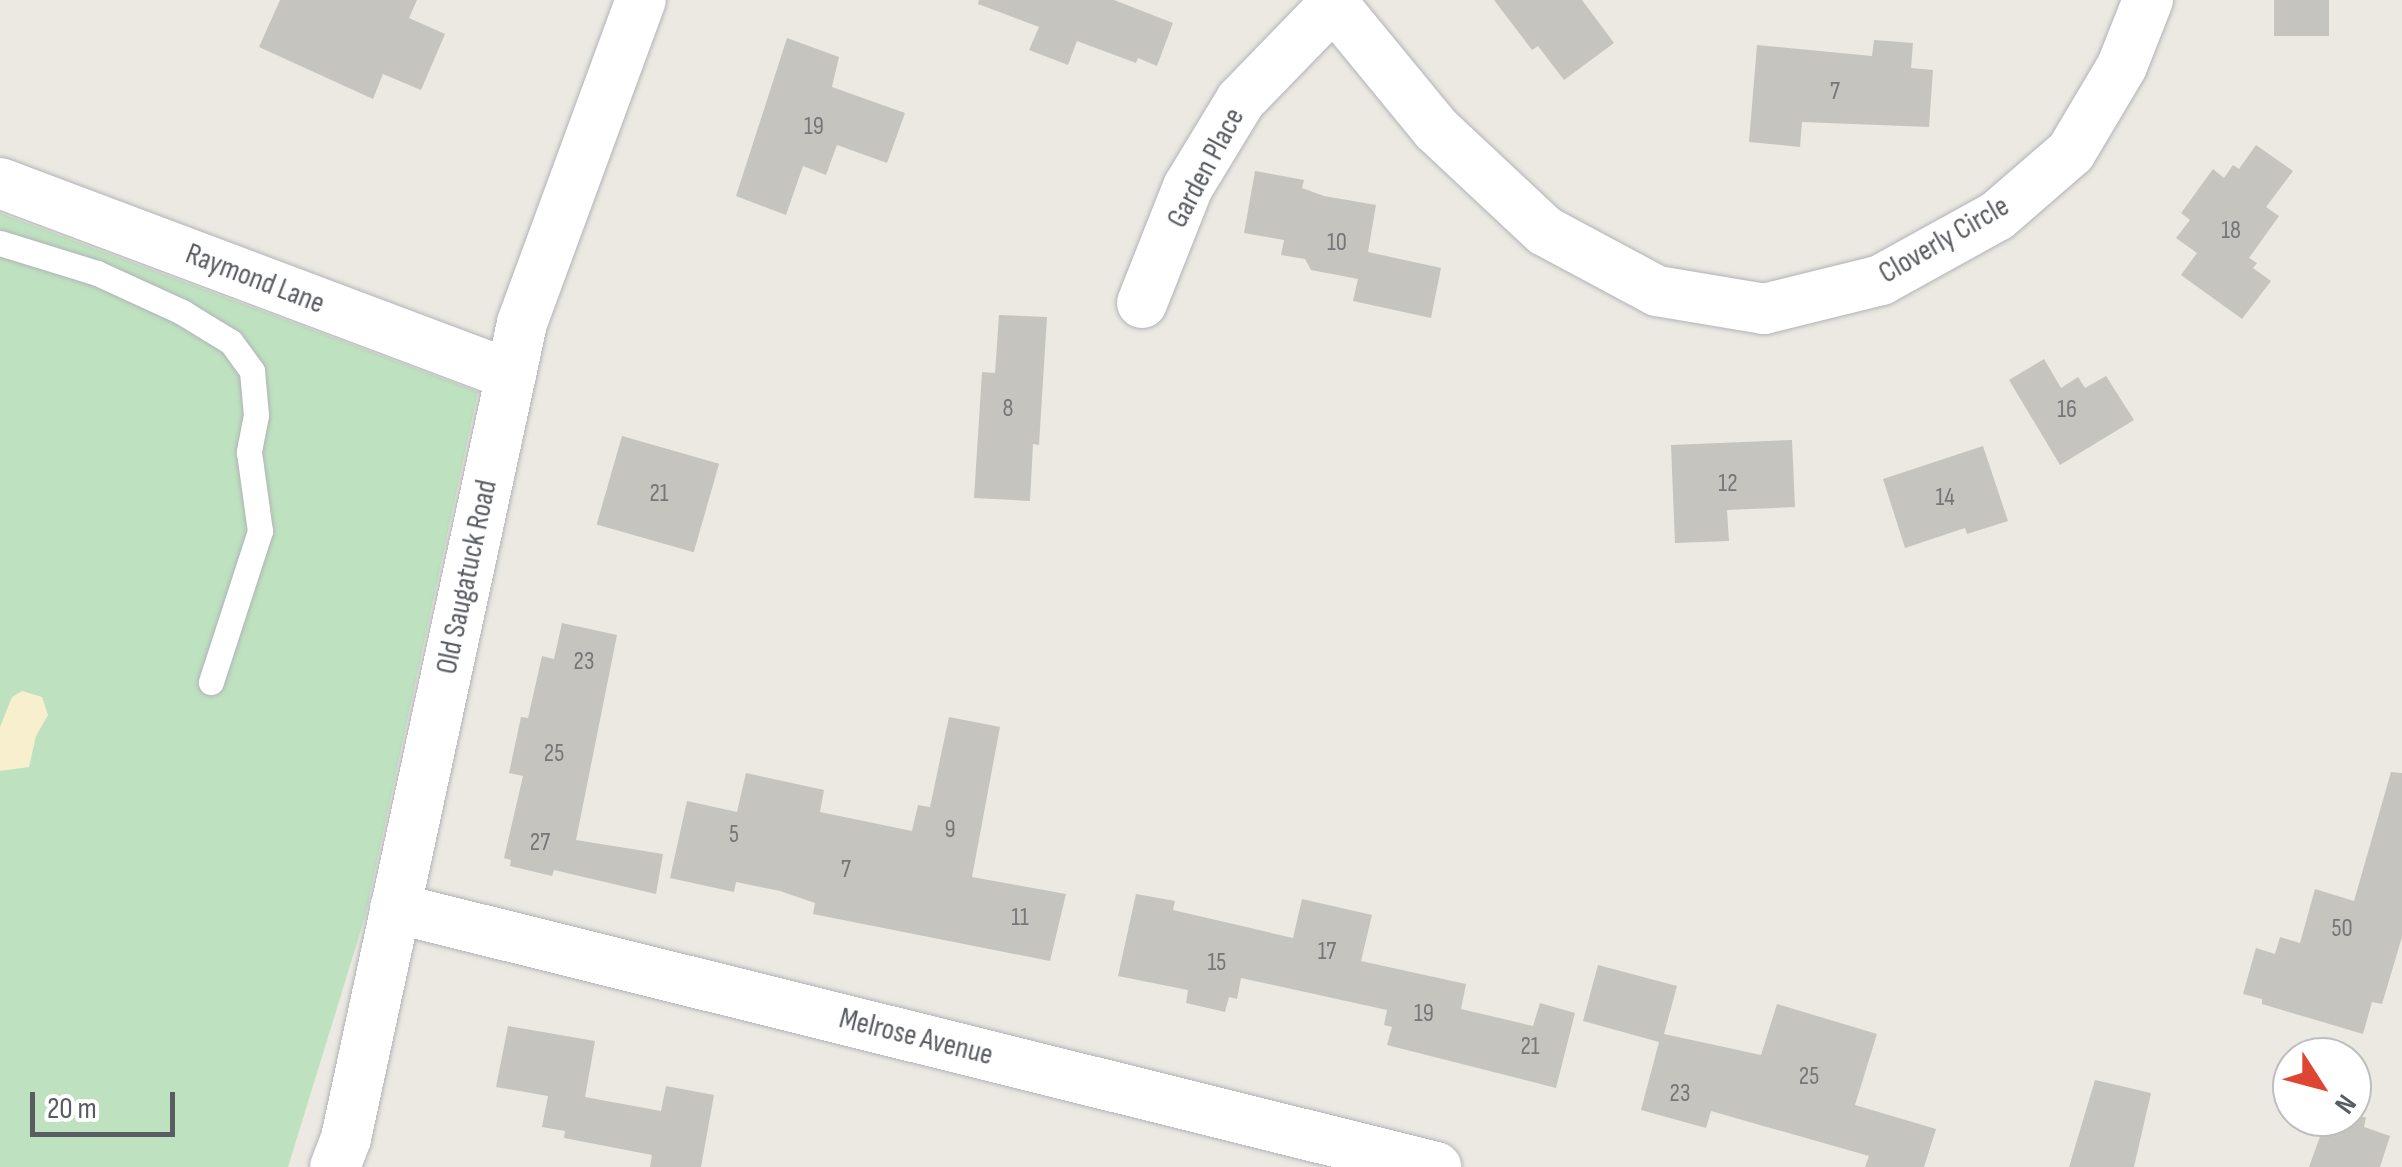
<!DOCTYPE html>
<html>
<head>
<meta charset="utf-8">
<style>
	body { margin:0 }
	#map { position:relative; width:2402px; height:1167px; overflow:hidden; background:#ebe9e1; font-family:"Sofia Sans Condensed",sans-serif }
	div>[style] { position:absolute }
	.green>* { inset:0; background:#bee2bf }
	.sand>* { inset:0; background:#f8efcf }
	.building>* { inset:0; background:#c6c4be; transform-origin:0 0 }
	.roads { filter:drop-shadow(0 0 2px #b1b3b8) drop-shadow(0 0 2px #b1b3b8) }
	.service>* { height:25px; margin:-12.5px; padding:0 12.5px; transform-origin:12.5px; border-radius:12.5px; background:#fff }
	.minor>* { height:50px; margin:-25px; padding:0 25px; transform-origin:25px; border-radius:25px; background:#fff }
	span { translate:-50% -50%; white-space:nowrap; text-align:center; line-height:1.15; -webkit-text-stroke:10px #fff; paint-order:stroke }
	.number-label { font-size:25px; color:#747678 }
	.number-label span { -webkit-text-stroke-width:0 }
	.street-label { font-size:30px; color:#595c61 }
	.north { position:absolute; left:2272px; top:1037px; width:100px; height:100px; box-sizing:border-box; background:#fff; border:2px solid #bdbec0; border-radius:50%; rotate:126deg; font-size:28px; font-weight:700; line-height:40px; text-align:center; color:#595c61 }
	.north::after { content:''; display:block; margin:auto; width:35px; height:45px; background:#df4533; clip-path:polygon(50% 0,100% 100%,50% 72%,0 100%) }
	.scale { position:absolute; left:30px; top:1092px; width:145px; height:45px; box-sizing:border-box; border:5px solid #595c61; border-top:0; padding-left:12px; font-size:30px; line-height:35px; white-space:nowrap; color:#595c61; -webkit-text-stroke:8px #fff; paint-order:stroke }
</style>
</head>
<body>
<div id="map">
	<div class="green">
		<div style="clip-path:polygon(0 213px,478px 392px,365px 917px,288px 1167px,0 1167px)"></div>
	</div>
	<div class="sand">
		<div style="clip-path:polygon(22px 691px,42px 697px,48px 715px,36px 736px,29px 767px,0 771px,0 727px,12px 697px)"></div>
	</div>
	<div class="building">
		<div style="clip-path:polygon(280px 0,417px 0,409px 18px,445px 34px,421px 90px,383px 74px,373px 99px,259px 47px)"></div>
		<div style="clip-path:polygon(979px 0,1114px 0,1173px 23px,1157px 66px,1138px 58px,1136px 63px,1077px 41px,1068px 65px,1029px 50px,1039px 27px,978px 4px)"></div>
		<div style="clip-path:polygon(1494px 0,1582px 0,1614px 43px,1564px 80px,1538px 46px,1532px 50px)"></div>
		<div style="left:2274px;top:0;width:55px;height:36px"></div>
		<div style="clip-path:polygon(787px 38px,839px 57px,832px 87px,905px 113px,887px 163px,837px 145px,826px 175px,803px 166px,786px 215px,736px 196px)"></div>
		<div style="clip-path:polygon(1874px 40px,1913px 43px,1911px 68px,1933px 70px,1929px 127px,1802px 122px,1800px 147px,1749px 142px,1757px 45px,1872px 56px)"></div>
		<div style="clip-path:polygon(2256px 145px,2293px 171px,2266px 207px,2279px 216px,2249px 258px,2257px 263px,2253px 268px,2271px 281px,2242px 319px,2181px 275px,2197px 253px,2176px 238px,2190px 220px,2181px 213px,2184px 209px,2213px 169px,2224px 178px,2233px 165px,2239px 169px)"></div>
		<div style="clip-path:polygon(1255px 171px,1304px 180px,1302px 188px,1324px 196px,1376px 205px,1368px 252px,1441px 268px,1431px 318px,1353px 301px,1358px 279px,1311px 270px,1305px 259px,1281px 255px,1284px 240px,1244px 233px)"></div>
		<div style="clip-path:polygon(999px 315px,1047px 317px,1039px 445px,1033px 444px,1030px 501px,974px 498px,982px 372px,995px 373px)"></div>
		<div style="clip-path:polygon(2044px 359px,2061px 388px,2078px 377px,2085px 388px,2106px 376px,2134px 420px,2060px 465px,2009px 380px)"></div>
		<div style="left:622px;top:436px;width:101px;height:92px;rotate:16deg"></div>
		<div style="clip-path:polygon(1792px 440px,1795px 507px,1727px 510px,1729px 541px,1675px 543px,1671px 445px)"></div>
		<div style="clip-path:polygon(1983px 446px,2008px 521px,1967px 534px,1965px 528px,1905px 548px,1883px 479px)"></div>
		<div style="clip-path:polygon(562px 623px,617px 635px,576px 840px,663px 854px,656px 894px,554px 870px,552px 876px,510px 866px,511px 860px,504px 858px,523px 776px,509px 773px,521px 717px,528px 718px,542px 656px,554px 659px)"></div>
		<div style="clip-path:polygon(949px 717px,1000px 727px,972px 877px,1066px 894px,1050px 961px,813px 914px,815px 903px,780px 891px,736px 882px,734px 892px,670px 878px,687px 801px,737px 812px,746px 773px,824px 790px,820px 812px,912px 831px,918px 805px,930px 807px)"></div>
		<div style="clip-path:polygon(2391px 772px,2402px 773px,2402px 937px,2382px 1004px,2372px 1002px,2363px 1034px,2262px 1004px,2262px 999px,2243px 994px,2256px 948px,2275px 954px,2280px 937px,2300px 943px,2315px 889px,2354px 901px)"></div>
		<div style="clip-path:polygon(1136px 894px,1175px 901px,1173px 910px,1293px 938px,1302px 899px,1372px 915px,1361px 961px,1466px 984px,1461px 1009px,1533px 1026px,1540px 1003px,1575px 1013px,1556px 1088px,1387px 1045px,1392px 1027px,1384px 1025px,1387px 1010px,1241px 978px,1237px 999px,1229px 997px,1225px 1012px,1186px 1003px,1188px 990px,1118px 976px)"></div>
		<div style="clip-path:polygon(1598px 965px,1677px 986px,1664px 1034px,1761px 1055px,1777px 1004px,1877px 1034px,1855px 1105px,1936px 1129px,1924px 1167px,1865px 1167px,1869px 1156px,1711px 1111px,1706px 1128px,1641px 1110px,1659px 1042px,1583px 1021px)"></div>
		<div style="clip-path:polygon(508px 1026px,595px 1041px,585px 1097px,661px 1111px,666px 1086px,714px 1095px,701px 1167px,650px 1167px,652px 1155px,564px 1138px,565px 1131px,542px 1127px,548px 1096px,496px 1087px)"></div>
		<div style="clip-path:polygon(2095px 1080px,2151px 1093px,2134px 1167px,2069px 1167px)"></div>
		<div style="clip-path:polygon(2327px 1117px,2366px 1117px,2364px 1127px,2390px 1136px,2380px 1167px,2309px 1167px)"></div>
	</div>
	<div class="roads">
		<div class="service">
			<div style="left:0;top:243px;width:102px;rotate:17.2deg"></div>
			<div style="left:97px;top:273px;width:94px;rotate:24.6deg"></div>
			<div style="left:182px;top:312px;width:57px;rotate:31.5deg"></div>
			<div style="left:231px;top:342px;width:36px;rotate:54deg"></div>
			<div style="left:252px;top:371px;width:44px;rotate:84.8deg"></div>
			<div style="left:256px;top:415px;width:38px;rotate:101deg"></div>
			<div style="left:249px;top:452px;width:80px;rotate:82.1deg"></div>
			<div style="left:260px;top:531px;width:159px;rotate:108deg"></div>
		</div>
		<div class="minor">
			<div style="left:1330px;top:0;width:167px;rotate:50.6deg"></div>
			<div style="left:1436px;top:129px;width:149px;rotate:43.1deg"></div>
			<div style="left:1545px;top:231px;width:127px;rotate:28.2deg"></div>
			<div style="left:1657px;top:291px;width:109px;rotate:9.5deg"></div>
			<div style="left:1764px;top:309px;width:121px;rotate:-13.9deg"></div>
			<div style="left:1881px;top:280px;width:132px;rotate:-28.9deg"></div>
			<div style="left:1997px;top:216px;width:98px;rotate:-40.9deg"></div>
			<div style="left:2071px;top:152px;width:100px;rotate:-59.3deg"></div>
			<div style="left:2122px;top:66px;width:71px;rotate:-68.5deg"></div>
			<div style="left:0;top:183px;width:546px;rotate:20.59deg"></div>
			<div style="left:1142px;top:303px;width:125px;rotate:-68.4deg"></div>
			<div style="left:1188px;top:187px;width:102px;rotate:-58.7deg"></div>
			<div style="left:1241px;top:100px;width:134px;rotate:-45.9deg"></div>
			<div style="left:395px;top:908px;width:1073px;rotate:13.97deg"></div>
			<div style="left:335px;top:1167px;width:31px;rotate:-69deg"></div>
			<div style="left:346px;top:1138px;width:834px;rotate:-77.81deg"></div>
			<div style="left:522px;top:323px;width:344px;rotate:-69.8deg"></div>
		</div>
	</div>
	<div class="number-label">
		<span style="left:1835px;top:92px">7</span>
		<span style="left:814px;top:127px">19</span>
		<span style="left:2231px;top:231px">18</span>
		<span style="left:1337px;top:243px">10</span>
		<span style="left:1008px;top:409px">8</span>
		<span style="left:2067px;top:410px">16</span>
		<span style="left:1728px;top:484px">12</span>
		<span style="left:659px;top:494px">21</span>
		<span style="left:1945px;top:498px">14</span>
		<span style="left:584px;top:662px">23</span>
		<span style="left:554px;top:754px">25</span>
		<span style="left:950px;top:830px">9</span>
		<span style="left:734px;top:835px">5</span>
		<span style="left:540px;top:843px">27</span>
		<span style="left:846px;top:870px">7</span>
		<span style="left:1020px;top:918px">11</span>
		<span style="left:2342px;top:929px">50</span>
		<span style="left:1327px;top:952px">17</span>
		<span style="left:1217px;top:963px">15</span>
		<span style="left:1424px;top:1014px">19</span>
		<span style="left:1530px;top:1047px">21</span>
		<span style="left:1809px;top:1077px">25</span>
		<span style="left:1680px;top:1094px">23</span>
	</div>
	<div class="street-label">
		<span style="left:1206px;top:168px;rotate:-62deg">Garden Place</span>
		<span style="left:1944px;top:240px;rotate:-30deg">Cloverly Circle</span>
		<span style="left:255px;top:279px;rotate:21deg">Raymond Lane</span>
		<span style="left:467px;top:577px;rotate:-78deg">Old Saugatuck Road</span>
		<span style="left:916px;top:1037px;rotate:14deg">Melrose Avenue</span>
	</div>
	<div class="north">N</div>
	<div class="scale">20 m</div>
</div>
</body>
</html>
